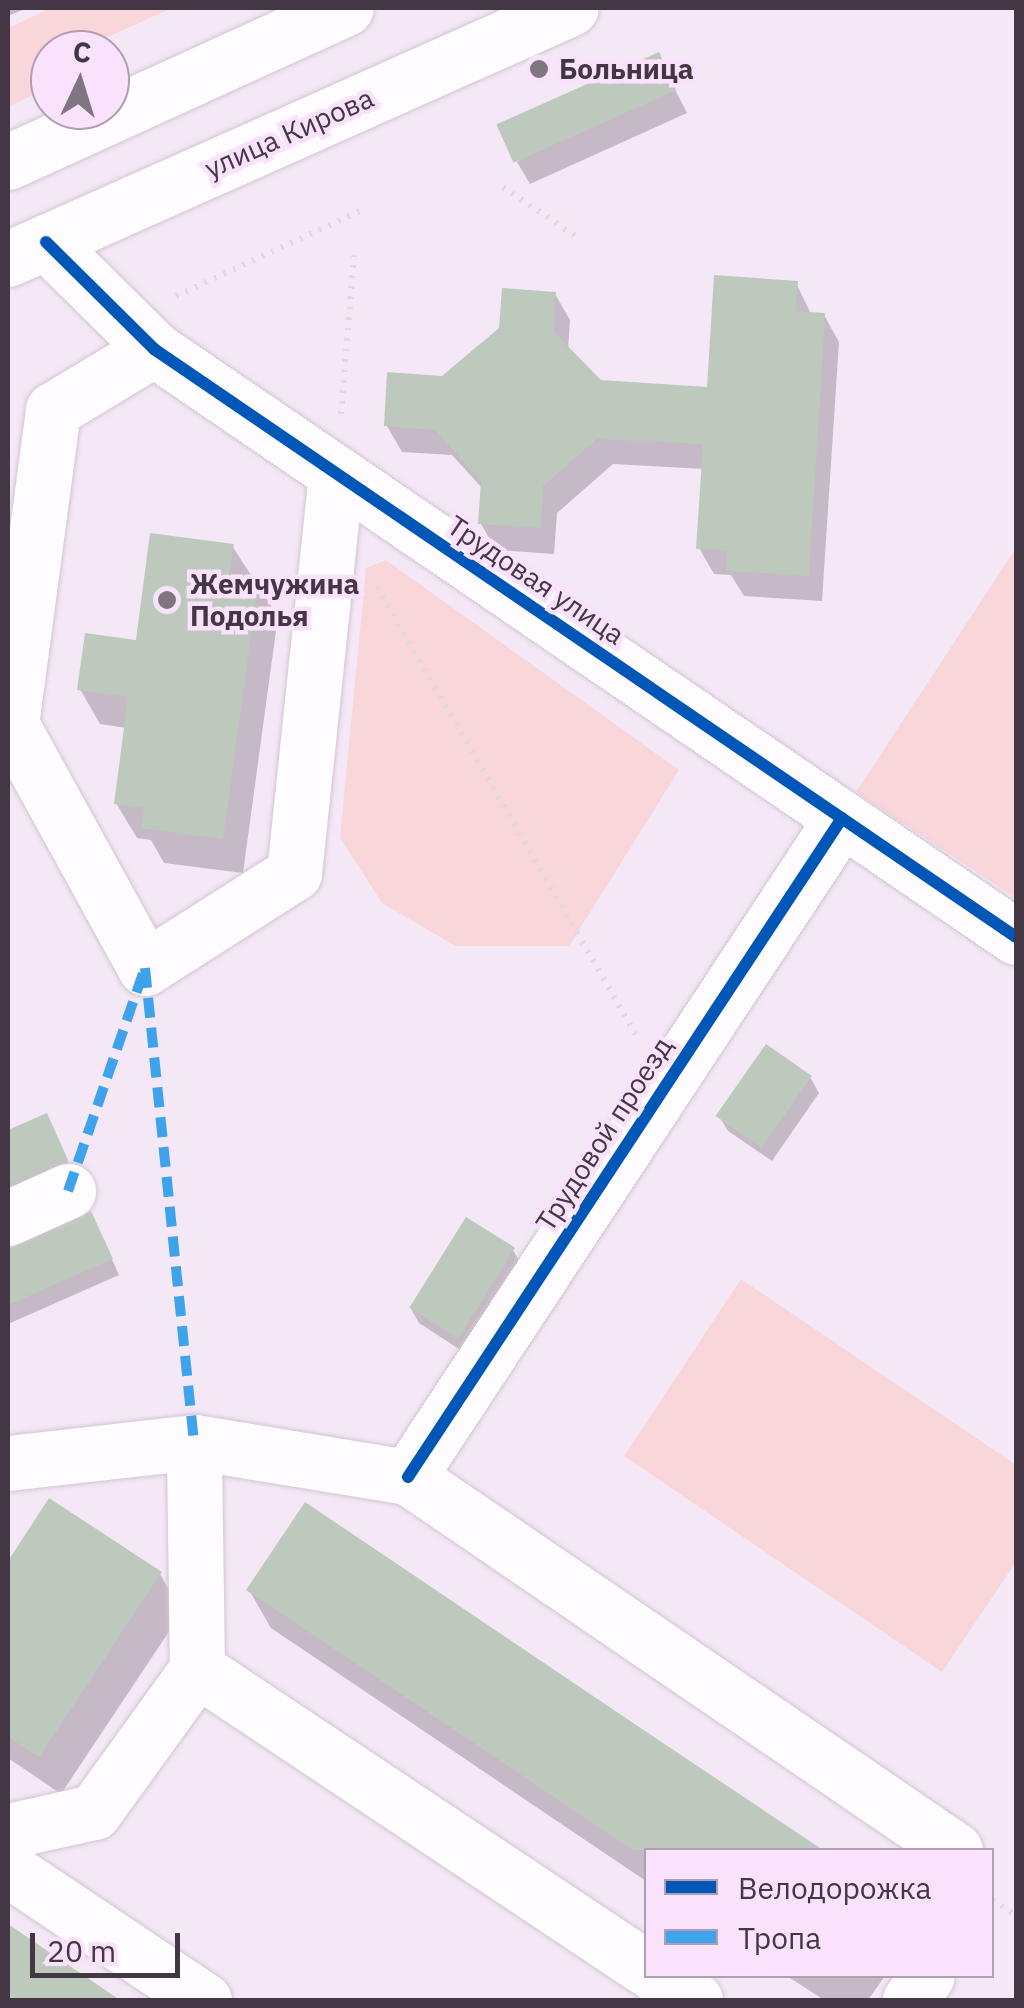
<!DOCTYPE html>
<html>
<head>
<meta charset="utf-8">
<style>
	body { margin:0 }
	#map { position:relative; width:1024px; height:2008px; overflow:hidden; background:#f5e8f6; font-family:"IBM Plex Sans",sans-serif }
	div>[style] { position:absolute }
	.green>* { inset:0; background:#f8d6da }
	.shadow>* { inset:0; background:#0003 }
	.building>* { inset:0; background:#bdc9bd; transform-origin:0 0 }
	.path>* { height:6px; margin-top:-3px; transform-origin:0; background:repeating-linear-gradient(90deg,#dedade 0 2.5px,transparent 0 10.5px) }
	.roads { filter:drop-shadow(0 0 2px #d2c6d3) drop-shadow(0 0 2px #d2c6d3) }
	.minor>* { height:55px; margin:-27.5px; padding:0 27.5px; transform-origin:27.5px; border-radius:27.5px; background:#fefcfe }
	.major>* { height:55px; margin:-27.5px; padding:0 27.5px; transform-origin:27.5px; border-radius:27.5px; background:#fefcfe }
	.quiet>* { height:10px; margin-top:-5px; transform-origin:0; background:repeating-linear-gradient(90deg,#3fa3ec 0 20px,transparent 0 30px) }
	.cycleway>* { height:12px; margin:-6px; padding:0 6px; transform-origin:6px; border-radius:6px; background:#0057b8 }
	.dots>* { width:28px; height:28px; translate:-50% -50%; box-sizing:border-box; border:5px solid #fae2fc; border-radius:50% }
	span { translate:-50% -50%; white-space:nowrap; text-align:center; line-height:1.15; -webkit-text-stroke:9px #fae2fc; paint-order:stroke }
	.poi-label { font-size:28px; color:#423743; font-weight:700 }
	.left { translate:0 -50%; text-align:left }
	.street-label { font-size:28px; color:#423743 }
	.frame { position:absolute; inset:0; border:10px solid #423743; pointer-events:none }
	.legend { position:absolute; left:644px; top:1848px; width:350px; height:130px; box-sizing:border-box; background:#fae2fc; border:2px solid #b09eb2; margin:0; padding:12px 18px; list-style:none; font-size:30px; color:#423743 }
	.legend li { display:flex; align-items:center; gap:20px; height:50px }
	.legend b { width:50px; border:2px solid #b09eb2 }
	.north { position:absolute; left:30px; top:30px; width:100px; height:100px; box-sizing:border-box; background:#fae2fc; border:2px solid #b09eb2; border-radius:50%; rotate:4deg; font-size:28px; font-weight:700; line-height:40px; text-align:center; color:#423743 }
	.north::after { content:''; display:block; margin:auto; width:35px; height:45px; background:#817582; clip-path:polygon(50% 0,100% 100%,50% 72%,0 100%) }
	.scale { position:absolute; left:30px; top:1933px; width:150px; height:45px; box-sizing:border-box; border:5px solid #423743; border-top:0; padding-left:12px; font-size:30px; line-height:35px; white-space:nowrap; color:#423743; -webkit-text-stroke:8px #fae2fc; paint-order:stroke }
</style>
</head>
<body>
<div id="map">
	<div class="green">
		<div style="clip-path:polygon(51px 8px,172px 8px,79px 50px,50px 50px,50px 87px,8px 107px,8px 28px)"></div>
		<div style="clip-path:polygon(1016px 548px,1016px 898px,856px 792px)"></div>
		<div style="clip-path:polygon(386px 560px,679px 770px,569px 946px,455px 946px,382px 903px,340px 838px,366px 568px)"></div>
		<div style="clip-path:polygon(741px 1279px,1016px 1465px,1016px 1562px,942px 1672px,624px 1456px)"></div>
	</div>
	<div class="shadow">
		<div style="clip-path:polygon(8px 8px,27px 8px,8px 16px)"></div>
		<div style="clip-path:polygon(658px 56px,687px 113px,530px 184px,517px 162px)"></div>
		<div style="clip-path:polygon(796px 283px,811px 314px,824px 315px,839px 342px,822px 601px,744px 596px,731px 575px,714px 574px,699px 548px,704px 469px,613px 464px,557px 513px,554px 554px,496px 550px,481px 524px,483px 489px,452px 455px,402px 452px,387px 426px,555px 294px,570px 320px,568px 350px,600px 383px,709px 389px)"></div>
		<div style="clip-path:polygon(232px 546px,278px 616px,243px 873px,164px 863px,151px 840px,137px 838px,116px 803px,127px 728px,100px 724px,80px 689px,138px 643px)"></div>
		<div style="clip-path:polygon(810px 1077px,819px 1093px,772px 1161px,728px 1131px,719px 1116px)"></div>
		<div style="clip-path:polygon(46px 1116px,75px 1176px,8px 1203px,8px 1132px)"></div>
		<div style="clip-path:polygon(99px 1230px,119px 1275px,8px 1324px,8px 1248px)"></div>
		<div style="clip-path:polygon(513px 1250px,522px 1266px,465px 1353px,419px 1323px,410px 1307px)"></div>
		<div style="clip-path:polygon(50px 1502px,160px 1574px,182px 1612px,61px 1794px,8px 1758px,8px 1566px)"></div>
		<div style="clip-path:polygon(306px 1505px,817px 1850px,646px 1850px,646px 1881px,271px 1628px,249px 1590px)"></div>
		<div style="clip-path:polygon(8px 1928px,115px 2000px,8px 2000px)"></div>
		<div style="clip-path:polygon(787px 1976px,885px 1976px,868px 2000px,824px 2000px)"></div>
	</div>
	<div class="building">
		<div style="left:659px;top:52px;width:42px;height:178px;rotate:66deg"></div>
		<div style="clip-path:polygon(714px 275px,798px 281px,796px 311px,825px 313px,809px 576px,726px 571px,727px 550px,696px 549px,703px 444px,597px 439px,543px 486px,541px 528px,478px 524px,481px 481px,435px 430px,384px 426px,387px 372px,442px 376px,499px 328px,502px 288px,556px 292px,554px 332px,601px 380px,707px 387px)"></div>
		<div style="clip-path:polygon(150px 533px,234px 544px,229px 575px,259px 578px,223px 839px,141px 828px,144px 808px,114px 804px,128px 697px,77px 690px,85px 633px,136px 640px)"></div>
		<div style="left:766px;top:1044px;width:56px;height:88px;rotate:35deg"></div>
		<div style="clip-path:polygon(47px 1113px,68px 1160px,8px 1184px,8px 1130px)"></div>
		<div style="clip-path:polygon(91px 1211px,113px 1259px,8px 1305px,8px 1249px)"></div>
		<div style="left:466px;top:1217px;width:58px;height:107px;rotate:32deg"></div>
		<div style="clip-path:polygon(49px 1498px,162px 1572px,39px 1757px,8px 1737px,8px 1561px)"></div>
		<div style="clip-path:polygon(305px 1502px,657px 1739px,823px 1850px,633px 1850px,246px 1590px)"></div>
		<div style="clip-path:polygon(8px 1924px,120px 2000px,8px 2000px)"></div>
	</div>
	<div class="path">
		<div style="left:8px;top:8px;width:2px"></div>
		<div style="left:503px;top:187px;width:94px;rotate:34.2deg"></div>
		<div style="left:176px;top:296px;width:203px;rotate:-24.8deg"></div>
		<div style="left:341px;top:414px;width:159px;rotate:-85.3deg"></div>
		<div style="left:377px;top:587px;width:517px;rotate:59.97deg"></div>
		<div style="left:992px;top:1900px;width:28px;rotate:32deg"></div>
	</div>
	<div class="roads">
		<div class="minor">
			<div style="left:46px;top:242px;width:152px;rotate:44.7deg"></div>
			<div style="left:154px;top:349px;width:1043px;rotate:34.3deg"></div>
			<div style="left:154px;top:349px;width:118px;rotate:148.9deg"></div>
			<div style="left:53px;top:410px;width:317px;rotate:97.6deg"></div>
			<div style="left:11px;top:724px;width:278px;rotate:61.2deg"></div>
			<div style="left:145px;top:968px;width:177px;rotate:-32.5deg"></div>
			<div style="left:294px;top:873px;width:402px;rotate:-84deg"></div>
			<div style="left:8px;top:1218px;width:66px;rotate:-24.2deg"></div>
			<div style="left:8px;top:1463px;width:187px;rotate:-6.4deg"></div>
			<div style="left:194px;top:1442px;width:217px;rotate:9.3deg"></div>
			<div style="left:408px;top:1477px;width:662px;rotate:34.29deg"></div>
			<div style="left:408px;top:1477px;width:789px;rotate:-56.63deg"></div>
			<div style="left:197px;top:1669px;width:539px;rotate:33.66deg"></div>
			<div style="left:8px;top:1831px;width:88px;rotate:-12.5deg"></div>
			<div style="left:94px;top:1812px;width:176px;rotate:-54.2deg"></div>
			<div style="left:197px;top:1669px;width:227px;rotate:-90.8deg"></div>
			<div style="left:8px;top:1869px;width:236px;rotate:33.8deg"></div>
			<div style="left:657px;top:1976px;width:45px;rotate:32.3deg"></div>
			<div style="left:910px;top:2000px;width:29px;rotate:-55deg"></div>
		</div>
		<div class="major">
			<div style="left:8px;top:162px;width:371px;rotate:-24.5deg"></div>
			<div style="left:8px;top:259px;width:616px;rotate:-24.03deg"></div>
		</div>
	</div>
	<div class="quiet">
		<div style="left:68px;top:1191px;width:236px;rotate:-71deg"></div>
		<div style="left:145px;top:968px;width:477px;rotate:84.1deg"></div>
	</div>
	<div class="cycleway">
		<div style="left:46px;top:242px;width:152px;rotate:44.7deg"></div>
		<div style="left:154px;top:349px;width:1043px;rotate:34.3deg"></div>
		<div style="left:408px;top:1477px;width:789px;rotate:-56.63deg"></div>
	</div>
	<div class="dots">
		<div style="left:539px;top:69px;background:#817582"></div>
		<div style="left:167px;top:600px;background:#817582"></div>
	</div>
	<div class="poi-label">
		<span class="left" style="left:559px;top:69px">Больница</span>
		<span class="left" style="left:190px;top:600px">Жемчужина<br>Подолья</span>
	</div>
	<div class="street-label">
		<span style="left:289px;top:133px;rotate:-24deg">улица Кирова</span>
		<span style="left:536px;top:580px;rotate:34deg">Трудовая улица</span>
		<span style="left:604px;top:1134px;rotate:-57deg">Трудовой проезд</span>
	</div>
	<div class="frame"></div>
	<ul class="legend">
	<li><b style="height:12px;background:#0057b8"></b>Велодорожка</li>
	<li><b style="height:12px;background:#3fa3ec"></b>Тропа</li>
	</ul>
	<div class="north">С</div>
	<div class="scale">20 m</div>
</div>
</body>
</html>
